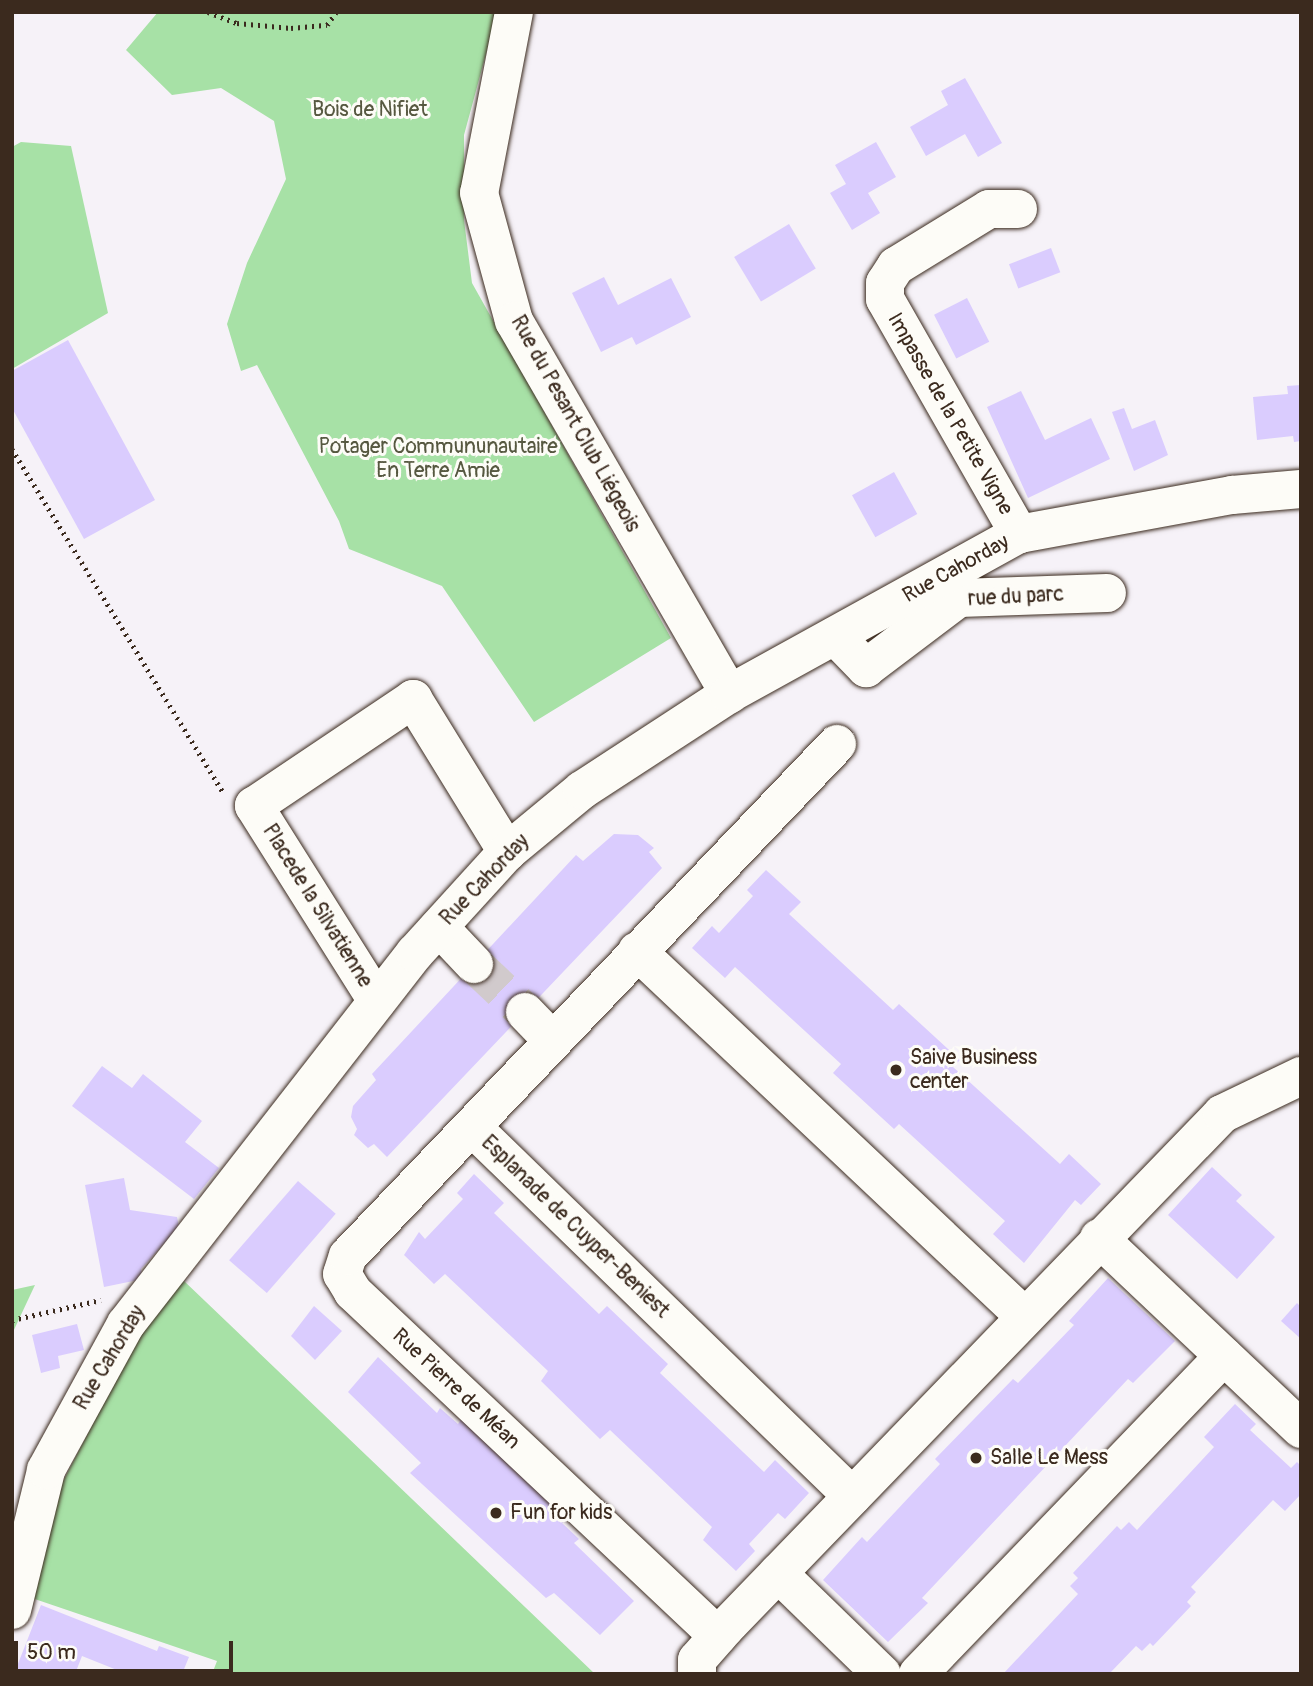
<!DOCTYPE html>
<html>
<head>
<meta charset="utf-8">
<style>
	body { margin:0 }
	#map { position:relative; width:1313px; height:1686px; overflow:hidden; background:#f6f2f8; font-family:Pangolin,sans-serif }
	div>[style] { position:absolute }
	.green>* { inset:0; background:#a7e1a6 }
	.building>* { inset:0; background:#daccfe; transform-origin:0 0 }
	.minor-tunnel>* { height:38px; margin-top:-19px; transform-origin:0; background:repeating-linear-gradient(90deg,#d1cacc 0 38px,transparent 0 57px) }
	.path>* { height:4.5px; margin-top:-2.25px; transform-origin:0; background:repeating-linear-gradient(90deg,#3b2a1e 0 2px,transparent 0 7px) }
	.roads { filter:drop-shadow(0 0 2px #3b2a1e) drop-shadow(0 0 2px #3b2a1e) }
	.minor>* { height:38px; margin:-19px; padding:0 19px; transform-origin:19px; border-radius:19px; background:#fdfcf7 }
	.dots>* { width:19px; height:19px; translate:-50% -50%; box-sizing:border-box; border:4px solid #fdfcf7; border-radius:50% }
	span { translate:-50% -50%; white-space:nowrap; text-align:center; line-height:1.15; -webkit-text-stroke:6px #fdfcf7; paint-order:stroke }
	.park-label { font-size:21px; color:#565840 }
	.street-label { font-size:21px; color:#3b2a1e }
	.poi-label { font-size:21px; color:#3b2a1e }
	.left { translate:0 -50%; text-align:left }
	.frame { position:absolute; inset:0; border:14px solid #3b2a1e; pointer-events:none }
	.scale { position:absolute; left:14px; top:1641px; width:219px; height:32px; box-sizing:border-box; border:4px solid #3b2a1e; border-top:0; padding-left:9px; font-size:21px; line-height:24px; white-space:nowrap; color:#3b2a1e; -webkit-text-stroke:5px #fdfcf7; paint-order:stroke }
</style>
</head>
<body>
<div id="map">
	<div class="green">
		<div style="clip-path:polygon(158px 12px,504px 12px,496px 17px,464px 135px,464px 220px,472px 283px,671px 638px,534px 722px,442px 586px,349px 549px,339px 521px,257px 365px,241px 371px,227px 324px,247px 263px,286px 179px,274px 121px,221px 88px,172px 95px,126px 50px)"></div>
		<div style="clip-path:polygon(21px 142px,71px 146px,108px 313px,12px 369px,12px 147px)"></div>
		<div style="clip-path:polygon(183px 1280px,595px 1674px,212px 1674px,217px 1661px,20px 1594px,59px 1489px,142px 1329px)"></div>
		<div style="clip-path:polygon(35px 1285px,12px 1334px,12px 1290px)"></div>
	</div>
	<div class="building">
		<div style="clip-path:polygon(965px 78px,1002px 143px,978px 157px,965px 134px,926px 156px,910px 127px,948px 105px,941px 91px)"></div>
		<div style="clip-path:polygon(876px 142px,896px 177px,868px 193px,880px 213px,852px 230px,830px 193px,846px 184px,835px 165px)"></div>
		<div style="left:789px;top:224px;width:52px;height:64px;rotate:59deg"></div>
		<div style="left:1051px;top:248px;width:26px;height:45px;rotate:69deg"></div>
		<div style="clip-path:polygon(604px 277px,618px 305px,671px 278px,691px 317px,636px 345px,632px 337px,601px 352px,572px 293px)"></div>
		<div style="left:967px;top:298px;width:49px;height:37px;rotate:63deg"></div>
		<div style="clip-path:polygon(68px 340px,155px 500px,84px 539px,12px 408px,12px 371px)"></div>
		<div style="clip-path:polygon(1301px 385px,1301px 441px,1294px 442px,1293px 436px,1257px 440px,1253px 397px,1288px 394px,1287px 386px)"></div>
		<div style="clip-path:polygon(1021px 391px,1045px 440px,1091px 418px,1110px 459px,1028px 498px,987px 407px)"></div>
		<div style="clip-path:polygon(1124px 408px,1132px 429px,1155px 420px,1168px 455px,1134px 471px,1112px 412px)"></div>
		<div style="left:894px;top:472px;width:48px;height:48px;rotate:61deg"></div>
		<div style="clip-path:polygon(614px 834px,638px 835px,654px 848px,649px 852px,662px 868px,387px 1157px,374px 1144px,368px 1148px,354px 1135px,357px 1129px,351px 1117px,353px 1106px,376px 1080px,372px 1074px,576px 855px,583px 861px)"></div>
		<div style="clip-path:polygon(766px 870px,801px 902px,789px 914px,893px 1010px,899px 1004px,960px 1060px,953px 1067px,1060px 1164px,1069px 1154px,1101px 1184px,1081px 1205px,1075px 1200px,1024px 1263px,993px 1234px,1005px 1221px,899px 1124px,894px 1129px,833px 1073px,841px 1064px,735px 967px,725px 978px,692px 948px,712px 926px,719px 933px,753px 896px,747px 890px)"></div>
		<div style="clip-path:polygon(102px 1066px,132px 1088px,143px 1074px,202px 1121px,185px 1142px,219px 1168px,194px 1199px,72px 1106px)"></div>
		<div style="clip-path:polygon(1212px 1167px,1242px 1195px,1236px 1201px,1275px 1237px,1237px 1279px,1168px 1215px)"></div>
		<div style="clip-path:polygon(474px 1174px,504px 1203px,494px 1213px,599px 1314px,607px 1306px,668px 1364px,660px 1373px,764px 1472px,775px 1460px,809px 1493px,785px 1519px,778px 1513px,749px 1544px,755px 1551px,736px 1571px,703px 1540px,712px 1527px,610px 1430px,600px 1439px,541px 1381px,548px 1371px,445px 1274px,434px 1284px,404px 1255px,419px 1232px,425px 1239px,463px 1199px,457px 1193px)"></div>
		<div style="clip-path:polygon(124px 1178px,130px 1210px,177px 1217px,179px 1227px,141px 1269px,143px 1279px,104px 1287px,85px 1185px)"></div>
		<div style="left:298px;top:1181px;width:50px;height:105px;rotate:41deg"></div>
		<div style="clip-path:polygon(1108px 1278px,1175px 1341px,1133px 1383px,1128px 1379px,922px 1598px,928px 1603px,888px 1642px,823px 1580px,862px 1537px,867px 1542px,940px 1464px,935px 1459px,1013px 1379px,1018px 1383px,1074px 1325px,1069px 1321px)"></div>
		<div style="clip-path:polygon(1297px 1303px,1301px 1307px,1301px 1339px,1281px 1321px)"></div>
		<div style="clip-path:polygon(314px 1306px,342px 1331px,315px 1360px,291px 1336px)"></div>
		<div style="clip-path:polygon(77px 1324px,84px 1350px,58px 1356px,60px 1368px,41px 1373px,32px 1335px)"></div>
		<div style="clip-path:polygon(378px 1357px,437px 1413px,440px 1408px,458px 1424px,462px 1418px,567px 1518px,562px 1523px,579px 1539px,574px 1543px,634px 1601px,600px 1635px,554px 1593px,546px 1598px,410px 1473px,421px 1463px,348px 1392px)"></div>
		<div style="clip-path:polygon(1235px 1404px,1256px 1424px,1250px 1430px,1291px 1468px,1297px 1462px,1301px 1466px,1301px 1494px,1285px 1511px,1273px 1500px,1191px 1587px,1196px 1592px,1187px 1602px,1191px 1606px,1153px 1646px,1150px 1643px,1142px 1651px,1136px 1646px,1109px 1674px,1003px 1674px,1078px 1594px,1070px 1586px,1078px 1578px,1073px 1573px,1117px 1526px,1121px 1530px,1129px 1522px,1137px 1530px,1214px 1447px,1204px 1437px)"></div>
		<div style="clip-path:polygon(41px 1605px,157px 1651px,159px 1646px,189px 1657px,182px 1674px,127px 1674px,82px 1656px,75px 1674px,14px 1674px)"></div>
	</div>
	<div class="minor-tunnel">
		<div style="left:474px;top:964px;width:70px;rotate:43.3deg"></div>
	</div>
	<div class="path">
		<div style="left:208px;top:12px;width:31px;rotate:21deg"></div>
		<div style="left:237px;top:23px;width:54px;rotate:5.3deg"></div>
		<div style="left:291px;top:28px;width:36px;rotate:-5deg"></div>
		<div style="left:327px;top:25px;width:16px;rotate:-55deg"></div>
		<div style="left:12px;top:449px;width:405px;rotate:58.4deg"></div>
		<div style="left:12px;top:1320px;width:91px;rotate:-12.7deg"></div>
	</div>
	<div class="roads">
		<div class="minor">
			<div style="left:514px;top:12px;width:184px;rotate:100.9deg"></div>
			<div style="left:479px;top:193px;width:133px;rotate:74.7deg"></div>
			<div style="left:514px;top:321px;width:431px;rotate:60deg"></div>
			<div style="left:1018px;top:209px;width:29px;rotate:180deg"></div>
			<div style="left:989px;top:209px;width:109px;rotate:148.5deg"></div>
			<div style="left:896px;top:266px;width:20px;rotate:123deg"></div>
			<div style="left:885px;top:283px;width:16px;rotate:90deg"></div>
			<div style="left:885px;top:299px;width:271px;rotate:60.3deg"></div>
			<div style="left:835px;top:636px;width:45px;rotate:45.9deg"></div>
			<div style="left:866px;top:668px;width:116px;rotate:-37deg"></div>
			<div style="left:959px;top:598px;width:148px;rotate:-1.9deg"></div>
			<div style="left:439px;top:927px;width:51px;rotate:46.6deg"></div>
			<div style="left:637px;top:951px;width:532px;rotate:43.32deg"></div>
			<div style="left:377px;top:1001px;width:231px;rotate:-122.2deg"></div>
			<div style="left:254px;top:806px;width:192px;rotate:-33.9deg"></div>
			<div style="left:413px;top:699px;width:180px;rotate:58.4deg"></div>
			<div style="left:525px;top:1012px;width:40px;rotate:46deg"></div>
			<div style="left:472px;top:1127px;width:530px;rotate:44.16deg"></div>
			<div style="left:1099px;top:1238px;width:278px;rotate:43.4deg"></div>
			<div style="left:778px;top:1573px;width:145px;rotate:44.2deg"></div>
			<div style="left:12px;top:1610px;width:144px;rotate:-76.3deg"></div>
			<div style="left:46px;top:1470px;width:166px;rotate:-61.3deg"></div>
			<div style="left:126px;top:1324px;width:470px;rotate:-52.1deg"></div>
			<div style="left:415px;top:953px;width:137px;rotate:-47.7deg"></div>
			<div style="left:507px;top:852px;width:97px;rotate:-39.6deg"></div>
			<div style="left:582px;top:790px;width:176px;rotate:-33.1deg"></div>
			<div style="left:729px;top:694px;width:331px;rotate:-28.9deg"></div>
			<div style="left:1019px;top:534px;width:217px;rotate:-10.4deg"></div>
			<div style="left:1232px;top:495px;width:69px;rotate:-5deg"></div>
			<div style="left:718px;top:1636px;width:502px;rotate:-136.7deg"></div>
			<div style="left:353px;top:1292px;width:21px;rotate:-121deg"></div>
			<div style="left:342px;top:1274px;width:19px;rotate:-72deg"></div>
			<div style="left:348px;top:1256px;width:708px;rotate:-46.32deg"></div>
			<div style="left:697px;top:1674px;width:14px;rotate:-90deg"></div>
			<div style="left:697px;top:1660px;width:43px;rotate:-48.8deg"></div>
			<div style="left:725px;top:1628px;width:715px;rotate:-45.96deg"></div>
			<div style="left:1222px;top:1114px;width:88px;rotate:-25.7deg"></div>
			<div style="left:918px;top:1674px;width:441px;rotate:-46.1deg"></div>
		</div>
	</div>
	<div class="dots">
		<div style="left:896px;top:1070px;background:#3b2a1e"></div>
		<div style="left:976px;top:1458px;background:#3b2a1e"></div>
		<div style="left:496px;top:1513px;background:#3b2a1e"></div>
	</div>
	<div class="park-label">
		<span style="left:370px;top:110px">Bois de Nifiet</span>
		<span style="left:438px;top:459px">Potager Commununautaire<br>En Terre Amie</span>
	</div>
	<div class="street-label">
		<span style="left:950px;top:414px;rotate:60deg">Impasse de la Petite Vigne</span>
		<span style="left:575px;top:424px;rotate:61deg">Rue du Pesant Club Liégeois</span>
		<span style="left:956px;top:569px;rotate:-29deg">Rue Cahorday</span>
		<span style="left:1016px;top:597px;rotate:-3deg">rue du parc</span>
		<span style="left:485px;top:880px;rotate:-46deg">Rue Cahorday</span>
		<span style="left:317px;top:906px;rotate:58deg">Placede la Silvatienne</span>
		<span style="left:575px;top:1227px;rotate:44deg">Esplanade de Cuyper-Beniest</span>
		<span style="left:110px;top:1358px;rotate:-59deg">Rue Cahorday</span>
		<span style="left:456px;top:1389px;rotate:43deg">Rue Pierre de Méan</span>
	</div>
	<div class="poi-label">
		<span class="left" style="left:910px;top:1070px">Saive Business<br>center</span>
		<span class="left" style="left:990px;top:1458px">Salle Le Mess</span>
		<span class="left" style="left:510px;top:1513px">Fun for kids</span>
	</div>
	<div class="frame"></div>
	<div class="scale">50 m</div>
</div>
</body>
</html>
